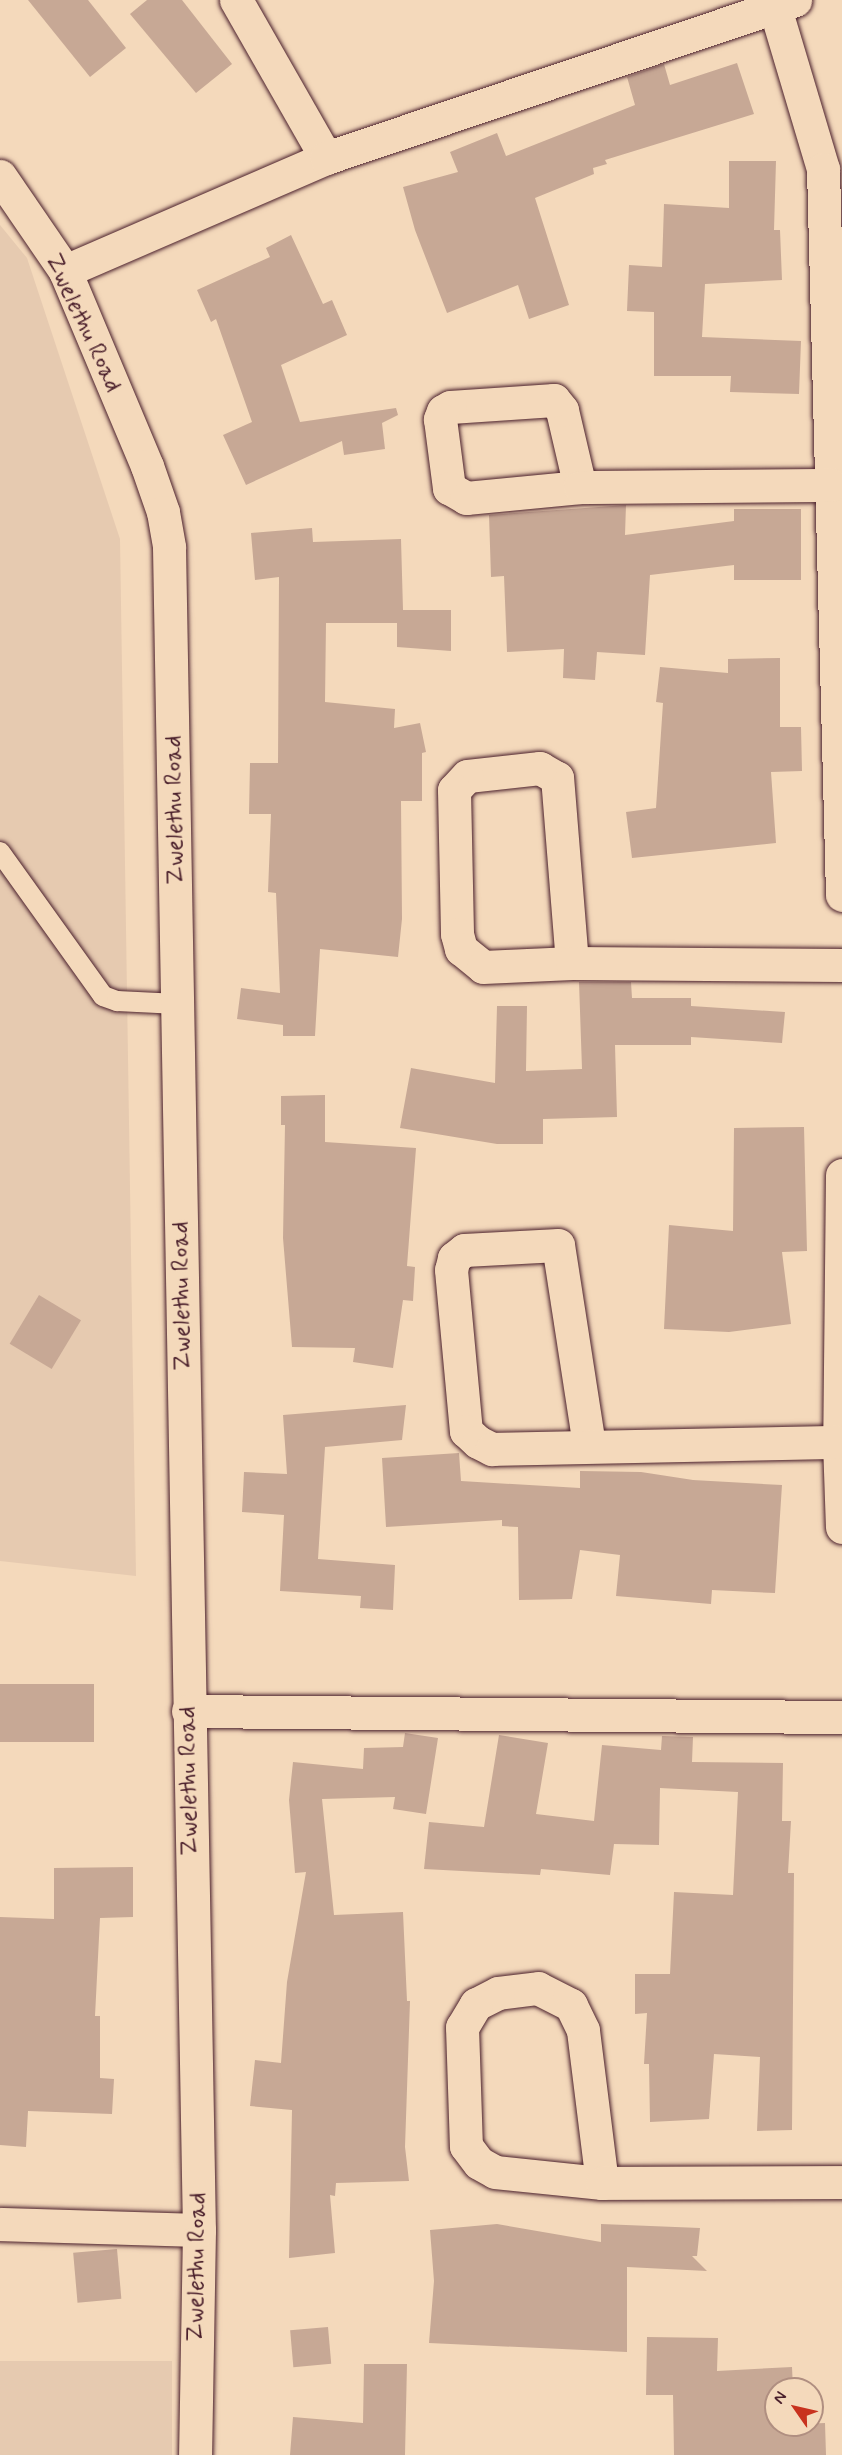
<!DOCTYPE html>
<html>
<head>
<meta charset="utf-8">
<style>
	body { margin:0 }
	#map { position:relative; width:842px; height:2455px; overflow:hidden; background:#f4d9bb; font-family:Mynerve,sans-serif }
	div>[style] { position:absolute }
	.built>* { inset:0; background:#e6cab0; transform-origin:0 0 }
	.building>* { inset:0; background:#c7a895; transform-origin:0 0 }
	.roads { filter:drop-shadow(0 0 2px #4a1f2b) drop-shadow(0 0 2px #4a1f2b) }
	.lane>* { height:20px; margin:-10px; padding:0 10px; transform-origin:10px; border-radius:10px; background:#f4d9bb }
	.street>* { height:33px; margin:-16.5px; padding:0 16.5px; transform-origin:16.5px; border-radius:16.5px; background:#f4d9bb }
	span { translate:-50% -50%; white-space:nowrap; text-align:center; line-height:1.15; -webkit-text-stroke:5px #f4d9bb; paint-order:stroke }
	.street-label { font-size:24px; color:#4a1f2b }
	.north { position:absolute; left:764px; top:2377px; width:60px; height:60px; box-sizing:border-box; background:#f4d9bb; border:2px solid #b08f81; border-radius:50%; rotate:304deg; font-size:16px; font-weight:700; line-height:24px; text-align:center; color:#4a1f2b }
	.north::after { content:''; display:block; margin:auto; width:21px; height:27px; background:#c8321e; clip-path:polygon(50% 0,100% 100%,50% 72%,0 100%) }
</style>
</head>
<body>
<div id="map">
	<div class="built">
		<div style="clip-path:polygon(0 225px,27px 258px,120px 539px,136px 1576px,0 1561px)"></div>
		<div style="left:0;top:2361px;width:172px;height:94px"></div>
	</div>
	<div class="building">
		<div style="clip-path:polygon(28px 0,88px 0,126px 48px,90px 77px)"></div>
		<div style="clip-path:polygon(147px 0,182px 0,232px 64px,196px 93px,130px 14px)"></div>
		<div style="clip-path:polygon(737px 63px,754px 114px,605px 160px,607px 164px,593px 168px,594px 174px,535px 198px,569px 305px,529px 319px,518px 285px,447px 313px,415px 230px,403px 187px,458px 172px,450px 152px,497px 133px,506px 156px,635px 105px,627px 77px,664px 64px,670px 85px)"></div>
		<div style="clip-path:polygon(729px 161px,776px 161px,774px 230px,780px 230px,782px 280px,705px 284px,702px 337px,801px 341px,799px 394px,730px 392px,731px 376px,654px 376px,654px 312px,627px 311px,629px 265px,662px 267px,664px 204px,729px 208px)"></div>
		<div style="clip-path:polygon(291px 235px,323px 304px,332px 300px,347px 335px,281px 365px,300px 422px,396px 408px,398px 415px,382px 423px,385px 449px,344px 455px,342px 441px,246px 485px,223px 435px,252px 422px,216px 319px,211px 322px,197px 290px,270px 257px,266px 248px)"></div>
		<div style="clip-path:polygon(626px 505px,625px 535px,734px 521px,734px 509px,801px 509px,801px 580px,734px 580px,734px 565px,650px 575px,645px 655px,597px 652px,595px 680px,563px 678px,564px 649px,507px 652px,504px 576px,491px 577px,489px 515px)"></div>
		<div style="clip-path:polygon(312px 528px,313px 542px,401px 539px,403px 610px,451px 610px,451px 651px,397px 647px,397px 623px,326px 623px,325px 702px,395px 709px,394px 728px,420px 723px,426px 752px,422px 753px,422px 801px,401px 801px,402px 919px,398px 957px,320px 949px,315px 1036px,283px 1036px,283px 1025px,237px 1019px,241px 988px,280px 993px,276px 893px,268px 892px,271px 814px,249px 814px,250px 763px,278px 763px,279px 577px,255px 580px,251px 533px)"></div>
		<div style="clip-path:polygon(780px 658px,780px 727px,801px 727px,802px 771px,771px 772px,776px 843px,632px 858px,626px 812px,656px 808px,663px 703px,656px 702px,660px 667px,728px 673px,728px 659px)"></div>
		<div style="clip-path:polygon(579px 982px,631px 982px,632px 998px,691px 998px,691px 1006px,785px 1012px,782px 1043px,691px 1037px,691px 1045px,615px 1045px,617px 1117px,543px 1119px,543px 1144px,497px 1144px,400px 1128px,411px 1068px,495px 1083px,497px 1006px,527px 1006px,526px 1071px,582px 1069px)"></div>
		<div style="clip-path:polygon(325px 1095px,325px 1142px,416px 1148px,407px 1266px,415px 1267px,413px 1301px,403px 1300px,393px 1368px,353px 1362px,355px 1348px,292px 1347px,283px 1238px,285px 1125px,281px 1125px,281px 1096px)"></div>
		<div style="clip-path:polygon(804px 1127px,807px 1251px,782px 1252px,791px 1324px,729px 1332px,664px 1329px,669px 1225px,733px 1231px,734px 1128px)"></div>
		<div style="left:39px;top:1295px;width:49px;height:57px;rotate:31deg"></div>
		<div style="clip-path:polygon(406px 1405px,402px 1440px,325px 1447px,318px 1559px,395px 1565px,393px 1610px,360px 1608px,361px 1596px,280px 1591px,284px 1515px,242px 1512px,244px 1472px,287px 1474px,283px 1415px)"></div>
		<div style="clip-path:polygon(459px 1453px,461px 1481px,580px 1488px,580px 1471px,641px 1472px,693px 1480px,782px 1485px,775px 1593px,712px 1590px,711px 1604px,616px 1596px,620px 1555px,580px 1550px,572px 1599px,519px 1600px,518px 1527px,502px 1526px,502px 1520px,386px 1527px,382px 1458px)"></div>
		<div style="left:94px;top:1684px;width:58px;height:94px;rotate:90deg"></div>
		<div style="clip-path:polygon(405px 1733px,438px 1738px,426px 1814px,393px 1809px,395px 1797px,322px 1799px,334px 1915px,403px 1912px,407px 2001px,410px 2001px,405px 2147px,409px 2181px,336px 2183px,335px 2196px,330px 2195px,335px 2253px,289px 2258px,292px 2110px,250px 2106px,255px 2060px,281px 2063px,287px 1982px,306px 1872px,295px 1873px,289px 1800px,293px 1762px,363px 1769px,364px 1748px,403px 1747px)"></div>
		<div style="clip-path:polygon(499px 1735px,548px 1743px,536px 1814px,594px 1821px,602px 1745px,661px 1750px,662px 1736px,693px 1737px,692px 1762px,783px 1763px,782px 1821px,791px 1821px,788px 1873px,794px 1873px,792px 2130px,757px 2131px,760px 2057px,714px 2054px,709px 2119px,650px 2122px,649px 2064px,644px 2064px,647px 2013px,635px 2014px,635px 1974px,670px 1974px,674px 1892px,733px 1895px,738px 1792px,660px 1788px,659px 1845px,614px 1844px,610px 1875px,541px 1869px,540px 1875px,424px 1869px,429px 1822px,484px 1827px)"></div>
		<div style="clip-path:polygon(133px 1867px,133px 1917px,100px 1918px,95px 2016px,100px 2016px,100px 2078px,114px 2079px,112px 2114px,28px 2111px,26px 2147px,0 2145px,0 1917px,54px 1919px,54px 1868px)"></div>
		<div style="clip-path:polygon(497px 2224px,601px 2242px,601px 2224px,700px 2228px,697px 2256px,692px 2256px,707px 2271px,627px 2267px,627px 2352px,429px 2343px,434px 2281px,430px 2230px)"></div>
		<div style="left:117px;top:2249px;width:50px;height:44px;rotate:85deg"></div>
		<div style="left:328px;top:2327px;width:37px;height:38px;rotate:85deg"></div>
		<div style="clip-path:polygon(647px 2337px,718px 2338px,717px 2371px,792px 2367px,793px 2389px,776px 2389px,776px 2425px,825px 2423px,826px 2455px,674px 2455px,673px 2395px,646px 2395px)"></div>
		<div style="clip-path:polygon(364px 2364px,407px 2364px,405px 2455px,290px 2455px,293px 2417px,363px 2423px)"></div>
	</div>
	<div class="roads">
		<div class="lane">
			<div style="left:0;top:852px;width:177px;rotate:54.4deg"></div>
			<div style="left:103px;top:996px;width:15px;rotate:20deg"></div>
			<div style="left:117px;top:1001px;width:61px;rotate:2.8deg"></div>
		</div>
		<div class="street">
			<div style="left:236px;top:0;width:182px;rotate:60.3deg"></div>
			<div style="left:775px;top:8px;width:168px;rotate:73.4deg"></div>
			<div style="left:823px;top:169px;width:726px;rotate:88.5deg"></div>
			<div style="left:0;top:176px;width:115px;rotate:55.6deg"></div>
			<div style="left:65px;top:271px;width:212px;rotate:67.2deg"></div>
			<div style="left:147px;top:466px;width:49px;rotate:70.8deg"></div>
			<div style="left:163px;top:512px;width:36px;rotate:80deg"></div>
			<div style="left:169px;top:547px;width:1683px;rotate:88.98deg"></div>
			<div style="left:199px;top:2230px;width:225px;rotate:91deg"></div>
			<div style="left:65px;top:271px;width:284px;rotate:-23.4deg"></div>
			<div style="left:326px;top:158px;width:495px;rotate:-18.6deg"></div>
			<div style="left:580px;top:487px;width:79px;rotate:-103.2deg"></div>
			<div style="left:562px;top:410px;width:13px;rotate:-129deg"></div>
			<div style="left:554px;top:400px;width:104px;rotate:176.1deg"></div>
			<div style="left:450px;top:407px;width:8px;rotate:150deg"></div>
			<div style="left:443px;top:411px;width:9px;rotate:111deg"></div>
			<div style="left:440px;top:419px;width:70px;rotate:82.6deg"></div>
			<div style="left:449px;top:488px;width:20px;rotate:30deg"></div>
			<div style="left:466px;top:498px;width:115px;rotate:-5.5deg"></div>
			<div style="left:580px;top:487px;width:251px;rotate:-0.5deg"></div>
			<div style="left:572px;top:963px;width:186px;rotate:-94.6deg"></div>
			<div style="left:557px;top:778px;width:20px;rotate:-150deg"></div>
			<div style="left:540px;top:768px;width:73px;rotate:173.7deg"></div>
			<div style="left:467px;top:776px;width:19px;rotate:133deg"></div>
			<div style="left:454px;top:790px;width:144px;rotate:88.8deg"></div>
			<div style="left:457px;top:934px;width:16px;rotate:75deg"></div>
			<div style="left:461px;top:949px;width:28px;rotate:39deg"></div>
			<div style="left:483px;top:967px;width:89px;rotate:-2.6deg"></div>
			<div style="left:572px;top:963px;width:270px;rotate:0.4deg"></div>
			<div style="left:842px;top:1175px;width:267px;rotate:90.6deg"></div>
			<div style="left:839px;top:1442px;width:85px;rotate:88deg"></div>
			<div style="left:589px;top:1445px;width:202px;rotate:-98.8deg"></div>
			<div style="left:558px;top:1245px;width:94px;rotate:177deg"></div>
			<div style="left:464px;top:1250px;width:13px;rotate:141deg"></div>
			<div style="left:454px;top:1258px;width:12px;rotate:104deg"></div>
			<div style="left:451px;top:1270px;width:162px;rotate:84.7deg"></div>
			<div style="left:466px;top:1431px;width:16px;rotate:43deg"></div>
			<div style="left:478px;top:1442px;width:16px;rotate:27deg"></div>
			<div style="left:492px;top:1449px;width:347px;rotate:-1.2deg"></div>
			<div style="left:188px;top:1711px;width:654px;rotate:0.53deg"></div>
			<div style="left:602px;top:2183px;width:154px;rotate:-97.1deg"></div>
			<div style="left:583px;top:2030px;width:28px;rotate:-116deg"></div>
			<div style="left:571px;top:2005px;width:37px;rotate:-153deg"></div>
			<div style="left:538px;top:1988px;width:40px;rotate:172.9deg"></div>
			<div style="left:498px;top:1993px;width:25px;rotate:153deg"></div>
			<div style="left:476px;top:2004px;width:27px;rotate:121deg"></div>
			<div style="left:462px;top:2027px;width:119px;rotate:88.1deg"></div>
			<div style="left:466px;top:2146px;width:21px;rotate:53deg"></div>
			<div style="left:479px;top:2163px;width:18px;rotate:29deg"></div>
			<div style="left:495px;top:2172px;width:108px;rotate:5.9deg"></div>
			<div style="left:602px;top:2183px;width:240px;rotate:-0.2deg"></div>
			<div style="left:0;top:2224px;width:199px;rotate:1.7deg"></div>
		</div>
	</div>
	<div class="street-label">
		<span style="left:83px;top:323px;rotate:65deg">Zwelethu Road</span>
		<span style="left:175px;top:810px;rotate:-91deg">Zwelethu Road</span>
		<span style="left:182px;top:1296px;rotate:-91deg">Zwelethu Road</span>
		<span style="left:189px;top:1781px;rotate:-91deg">Zwelethu Road</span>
		<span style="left:197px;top:2267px;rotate:-89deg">Zwelethu Road</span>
	</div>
	<div class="north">N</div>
</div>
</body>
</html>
